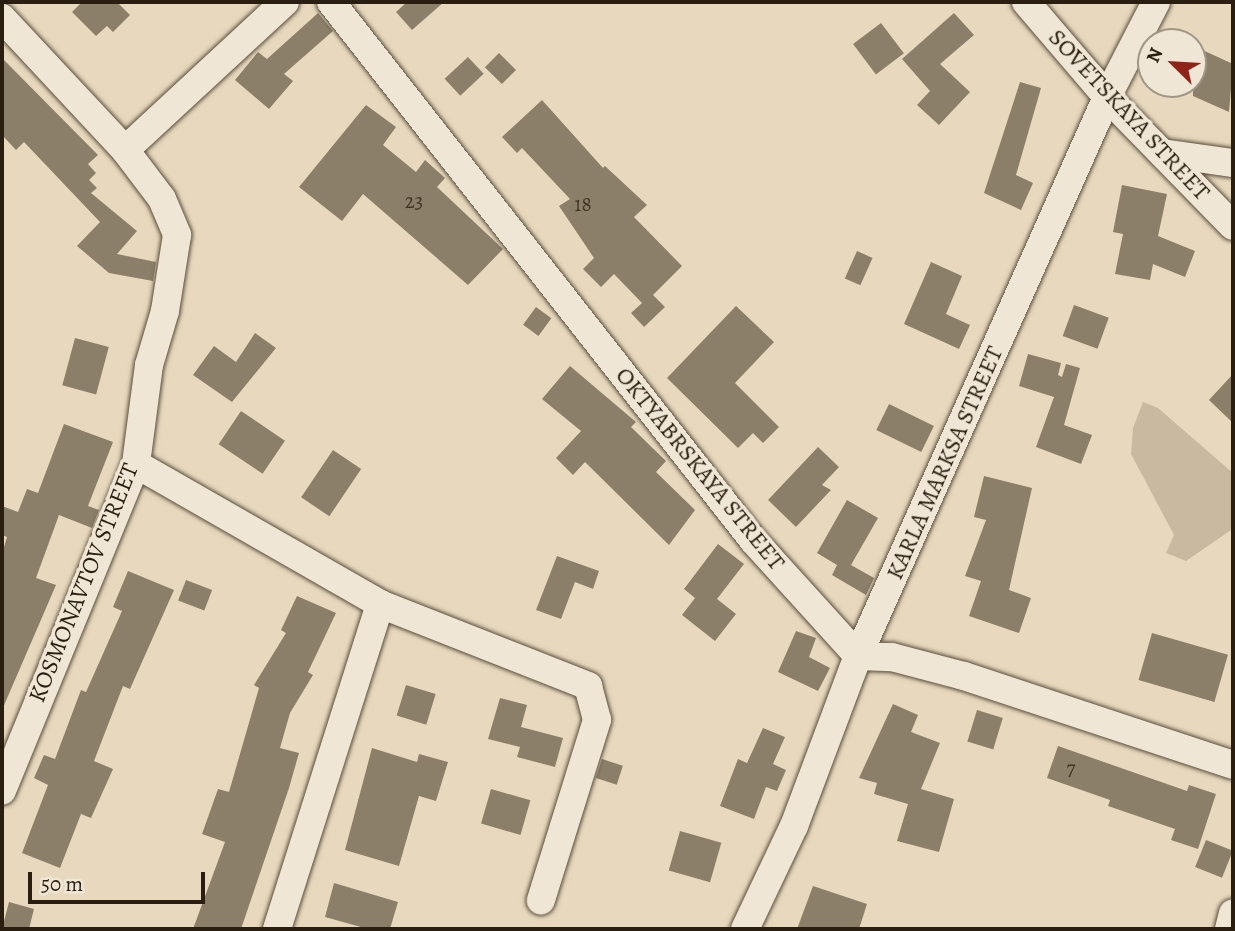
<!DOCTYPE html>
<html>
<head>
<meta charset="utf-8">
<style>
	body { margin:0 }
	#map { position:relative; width:1235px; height:931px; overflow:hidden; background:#e8d9be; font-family:Alegreya,serif }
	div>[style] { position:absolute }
	.green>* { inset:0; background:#c8b9a0 }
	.building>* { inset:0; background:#8c7f6a; transform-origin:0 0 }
	.roads { filter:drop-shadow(0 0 2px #594d3b) drop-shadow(0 0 2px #594d3b) }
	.minor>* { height:28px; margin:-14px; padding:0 14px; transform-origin:14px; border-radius:14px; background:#f0e6d5 }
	span { translate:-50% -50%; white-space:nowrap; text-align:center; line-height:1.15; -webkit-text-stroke:7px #f0e6d5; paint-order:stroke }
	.number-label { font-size:21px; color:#423626 }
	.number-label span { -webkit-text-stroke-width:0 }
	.street-label { font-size:24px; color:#291e0f }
	.frame { position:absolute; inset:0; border:4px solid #291e0f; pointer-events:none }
	.north { position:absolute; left:1137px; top:28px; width:70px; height:70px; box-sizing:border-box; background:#f0e6d5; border:2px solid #a09686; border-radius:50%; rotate:294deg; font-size:19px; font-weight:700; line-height:28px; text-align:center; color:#291e0f }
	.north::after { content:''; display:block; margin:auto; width:24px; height:32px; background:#8f2418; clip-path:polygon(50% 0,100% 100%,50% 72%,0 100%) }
	.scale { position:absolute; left:28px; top:872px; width:177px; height:32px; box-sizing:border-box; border:4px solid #291e0f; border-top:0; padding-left:9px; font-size:21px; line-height:24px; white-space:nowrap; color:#291e0f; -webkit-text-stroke:5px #f0e6d5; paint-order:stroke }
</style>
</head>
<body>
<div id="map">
	<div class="green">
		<div style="clip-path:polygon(1143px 402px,1158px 408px,1233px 473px,1231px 530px,1186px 561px,1166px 553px,1174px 535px,1131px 454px,1133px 428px)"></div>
	</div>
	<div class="building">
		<div style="clip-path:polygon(82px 2px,117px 2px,130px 15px,113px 32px,107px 26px,96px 36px,72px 12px)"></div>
		<div style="clip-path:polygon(407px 2px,444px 2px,412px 30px,396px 12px)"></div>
		<div style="clip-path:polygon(318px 13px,333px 31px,284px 74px,293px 81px,269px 109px,235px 80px,258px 52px,267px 59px)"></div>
		<div style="clip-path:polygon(954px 13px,974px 35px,940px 64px,970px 92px,939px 125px,917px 105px,930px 91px,902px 59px)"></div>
		<div style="left:881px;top:23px;width:38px;height:35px;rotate:53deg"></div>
		<div style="clip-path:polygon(1198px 48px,1233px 64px,1229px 112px,1193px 96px,1193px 59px)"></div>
		<div style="left:499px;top:53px;width:24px;height:20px;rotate:45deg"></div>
		<div style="left:468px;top:57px;width:23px;height:32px;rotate:47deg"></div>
		<div style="clip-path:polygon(2px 58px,98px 155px,88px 164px,96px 173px,89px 180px,97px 188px,91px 193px,137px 231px,117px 254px,156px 262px,153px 281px,109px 273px,77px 246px,100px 222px,24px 142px,16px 150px,2px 135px)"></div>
		<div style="clip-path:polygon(1020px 82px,1041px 88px,1016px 175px,1033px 183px,1021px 210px,984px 193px)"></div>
		<div style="clip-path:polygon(542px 100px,603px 168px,605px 166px,647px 205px,634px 217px,682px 266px,653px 295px,665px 307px,644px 327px,631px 313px,642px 303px,614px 274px,601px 287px,583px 269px,594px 258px,559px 206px,570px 199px,522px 148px,517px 153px,502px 137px)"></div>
		<div style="clip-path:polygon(366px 105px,396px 127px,383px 145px,416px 172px,425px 160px,445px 178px,437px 187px,503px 249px,468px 285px,363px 194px,342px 221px,299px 187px)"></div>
		<div style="clip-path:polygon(1122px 185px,1167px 194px,1158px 236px,1195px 251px,1185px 277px,1153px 264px,1150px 280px,1115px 274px,1123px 234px,1113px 232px)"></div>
		<div style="left:857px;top:251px;width:17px;height:30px;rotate:24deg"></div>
		<div style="clip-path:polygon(931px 262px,962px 276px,946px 314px,970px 325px,959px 349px,904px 324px)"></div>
		<div style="left:1074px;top:305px;width:37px;height:33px;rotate:20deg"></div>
		<div style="clip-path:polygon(736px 306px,774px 342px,735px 383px,779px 427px,763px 443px,753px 433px,738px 448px,667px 378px)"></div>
		<div style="left:536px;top:307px;width:19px;height:22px;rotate:36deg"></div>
		<div style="clip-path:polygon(255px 333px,276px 348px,232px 402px,193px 375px,214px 346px,236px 362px)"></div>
		<div style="left:75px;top:338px;width:35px;height:49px;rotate:15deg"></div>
		<div style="clip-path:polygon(1028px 354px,1061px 363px,1058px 375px,1062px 377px,1066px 364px,1080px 368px,1064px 425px,1092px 435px,1081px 464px,1036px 447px,1054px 397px,1019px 386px)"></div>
		<div style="clip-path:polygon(570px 366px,636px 422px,631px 427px,666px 461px,656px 472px,695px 510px,669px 545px,585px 462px,573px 475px,556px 458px,581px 431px,542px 399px)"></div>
		<div style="clip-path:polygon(1233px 374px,1233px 423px,1209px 400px)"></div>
		<div style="left:889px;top:404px;width:50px;height:29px;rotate:26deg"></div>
		<div style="left:241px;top:411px;width:53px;height:40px;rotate:34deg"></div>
		<div style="clip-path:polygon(64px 424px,113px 442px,88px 506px,99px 510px,92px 528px,59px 515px,36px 578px,56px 585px,2px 710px,2px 554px,7px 537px,2px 535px,2px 506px,18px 512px,27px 489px,38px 493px)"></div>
		<div style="clip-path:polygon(818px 447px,839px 467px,822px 485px,831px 490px,796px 527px,768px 500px)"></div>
		<div style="left:333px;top:450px;width:34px;height:57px;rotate:34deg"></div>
		<div style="clip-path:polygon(984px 476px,1032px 488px,1009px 590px,1031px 598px,1019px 633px,969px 616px,981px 581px,965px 576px,986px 520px,974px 517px)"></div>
		<div style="clip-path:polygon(847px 500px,878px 518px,851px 565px,874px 578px,866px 595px,832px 575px,837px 565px,817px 553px)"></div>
		<div style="clip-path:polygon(718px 544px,744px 564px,717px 599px,736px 614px,715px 641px,682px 615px,695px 598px,684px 589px)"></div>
		<div style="clip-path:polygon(557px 556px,599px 571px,593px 589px,575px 582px,561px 619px,536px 610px)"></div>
		<div style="clip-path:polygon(128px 571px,174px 590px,130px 689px,123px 686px,94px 761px,113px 769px,91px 818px,81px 814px,60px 868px,22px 853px,48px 785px,34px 778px,44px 755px,55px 759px,81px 690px,86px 692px,122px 611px,113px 607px)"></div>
		<div style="left:186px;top:580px;width:28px;height:22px;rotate:21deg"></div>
		<div style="clip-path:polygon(297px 596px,336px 613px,308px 672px,313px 675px,290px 713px,280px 748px,299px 753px,289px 788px,241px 929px,193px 929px,225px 842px,202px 834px,218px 789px,229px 792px,259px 688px,254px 685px,286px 633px,281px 630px)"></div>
		<div style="clip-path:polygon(796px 631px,816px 638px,809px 657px,830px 668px,818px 691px,778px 672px)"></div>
		<div style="left:1152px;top:633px;width:79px;height:49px;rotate:16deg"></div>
		<div style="left:406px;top:685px;width:31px;height:32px;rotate:17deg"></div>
		<div style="clip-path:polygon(500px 698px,527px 705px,521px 727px,563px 738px,555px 767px,517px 757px,520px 747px,488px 739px)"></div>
		<div style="clip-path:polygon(893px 704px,918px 715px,911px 732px,940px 743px,921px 789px,954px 799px,939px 852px,897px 841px,908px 804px,874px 794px,877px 783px,859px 778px)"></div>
		<div style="left:977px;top:710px;width:27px;height:33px;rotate:17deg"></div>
		<div style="clip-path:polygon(763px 728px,785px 737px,773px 764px,786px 770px,777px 791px,766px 787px,754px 819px,720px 806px,738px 759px,747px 763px)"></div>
		<div style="clip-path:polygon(1058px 746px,1187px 791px,1189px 785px,1216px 794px,1198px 849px,1171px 840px,1175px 829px,1108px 806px,1110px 800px,1047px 778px)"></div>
		<div style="clip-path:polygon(372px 748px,417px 762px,419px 754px,448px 762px,436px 801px,419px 796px,399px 866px,345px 850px)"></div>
		<div style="left:602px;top:759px;width:22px;height:20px;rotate:18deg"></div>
		<div style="left:491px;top:789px;width:41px;height:36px;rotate:16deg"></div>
		<div style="left:680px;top:831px;width:43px;height:41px;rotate:16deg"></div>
		<div style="left:1206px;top:840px;width:29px;height:29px;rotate:22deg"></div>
		<div style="clip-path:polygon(334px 883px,398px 902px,390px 929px,368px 929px,325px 917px)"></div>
		<div style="clip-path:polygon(813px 886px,867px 904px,859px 929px,797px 929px)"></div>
		<div style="clip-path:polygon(9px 902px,34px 909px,29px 929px,2px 929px)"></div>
	</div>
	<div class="roads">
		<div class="minor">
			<div style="left:331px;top:2px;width:684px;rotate:51.89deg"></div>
			<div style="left:753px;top:540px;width:156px;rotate:47.8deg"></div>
			<div style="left:858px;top:656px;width:34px;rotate:2deg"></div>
			<div style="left:892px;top:657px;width:74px;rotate:14.8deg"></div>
			<div style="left:964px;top:676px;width:283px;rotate:18.3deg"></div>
			<div style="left:1026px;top:2px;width:125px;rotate:49.5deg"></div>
			<div style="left:1107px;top:97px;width:180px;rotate:45.7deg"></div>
			<div style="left:2px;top:18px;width:180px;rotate:47deg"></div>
			<div style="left:125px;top:150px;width:61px;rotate:52.9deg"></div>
			<div style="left:162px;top:199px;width:39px;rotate:67deg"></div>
			<div style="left:177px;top:235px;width:77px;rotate:99deg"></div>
			<div style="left:165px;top:311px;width:56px;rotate:106.5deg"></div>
			<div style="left:149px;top:365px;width:100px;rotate:97.5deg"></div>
			<div style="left:136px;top:464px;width:353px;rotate:112.3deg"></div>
			<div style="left:125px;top:150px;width:218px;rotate:-42.8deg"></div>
			<div style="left:1162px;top:153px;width:72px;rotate:8deg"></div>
			<div style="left:136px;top:464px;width:281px;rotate:29.8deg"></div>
			<div style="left:380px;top:604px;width:224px;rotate:21.5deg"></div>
			<div style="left:588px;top:686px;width:35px;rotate:75deg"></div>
			<div style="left:597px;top:720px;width:189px;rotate:107.3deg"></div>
			<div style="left:277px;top:929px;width:341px;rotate:-72.4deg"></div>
			<div style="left:745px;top:929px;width:114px;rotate:-64.6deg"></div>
			<div style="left:794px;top:826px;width:182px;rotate:-69.4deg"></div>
			<div style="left:858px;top:656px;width:612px;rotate:-65.99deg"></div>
			<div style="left:1107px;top:97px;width:107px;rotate:-62.7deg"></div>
			<div style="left:1229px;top:929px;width:16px;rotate:-76deg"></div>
		</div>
	</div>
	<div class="number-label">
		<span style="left:414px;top:201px">23</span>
		<span style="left:583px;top:204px">18</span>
		<span style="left:1071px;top:768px">7</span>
	</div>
	<div class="street-label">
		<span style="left:1129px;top:115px;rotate:47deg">SOVETSKAYA STREET</span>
		<span style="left:945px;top:463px;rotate:-66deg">KARLA MARKSA STREET</span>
		<span style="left:700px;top:469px;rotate:51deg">OKTYABRSKAYA STREET</span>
		<span style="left:84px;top:583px;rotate:-68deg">KOSMONAVTOV STREET</span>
	</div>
	<div class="frame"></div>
	<div class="north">N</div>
	<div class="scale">50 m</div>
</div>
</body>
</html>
